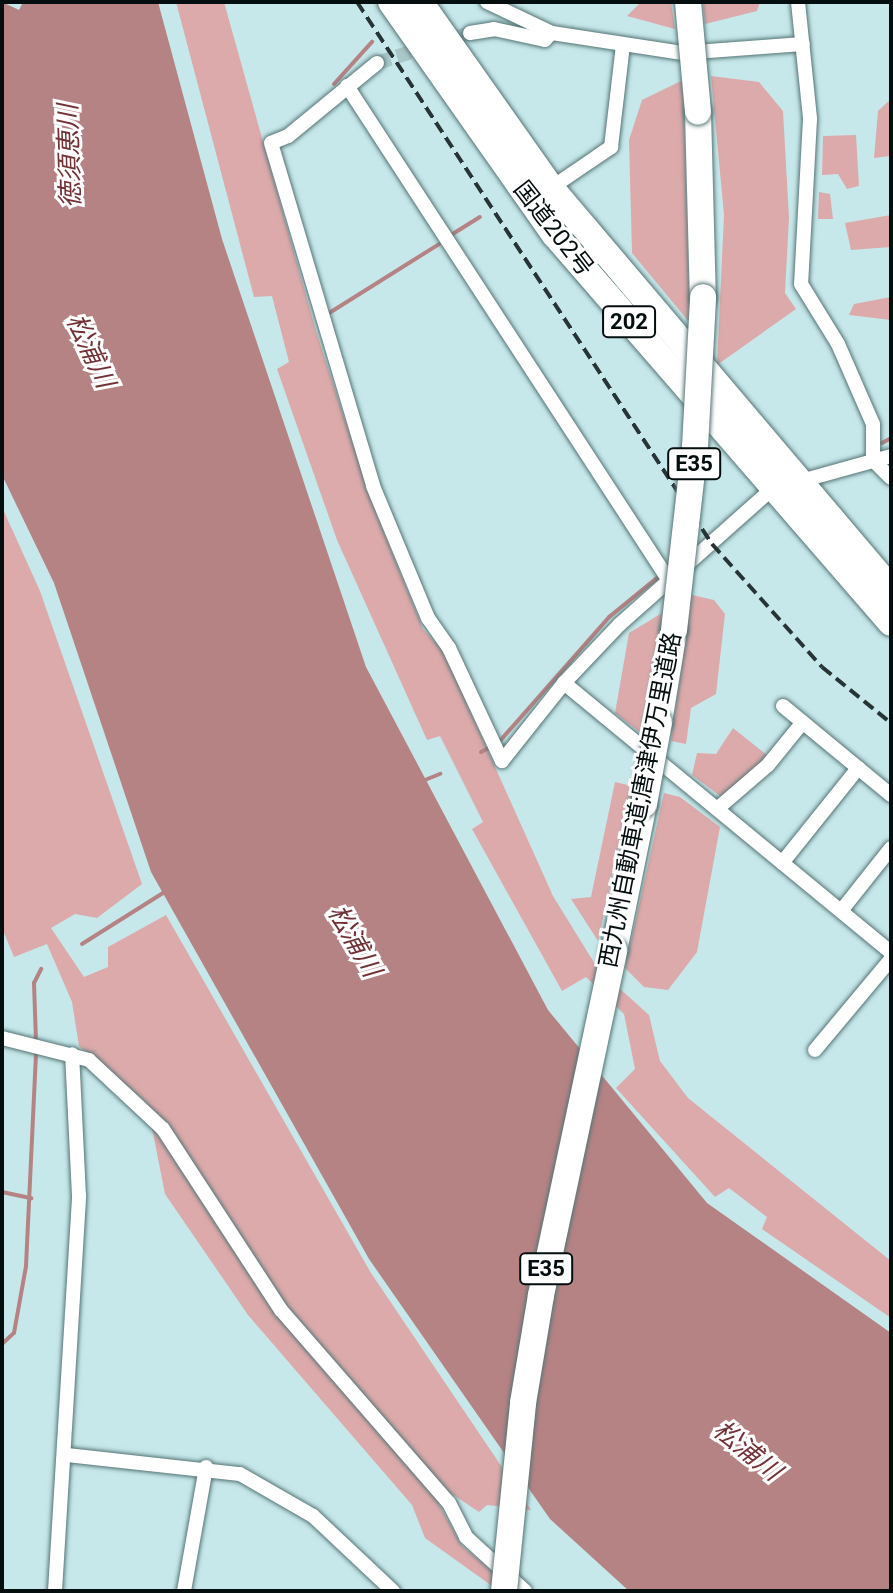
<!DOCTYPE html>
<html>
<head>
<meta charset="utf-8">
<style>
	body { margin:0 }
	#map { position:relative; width:893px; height:1593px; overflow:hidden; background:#c6e8ea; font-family:Roboto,"Noto Sans JP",sans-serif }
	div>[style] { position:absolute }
	.green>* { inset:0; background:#ddaaab }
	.water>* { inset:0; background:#b68384 }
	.stream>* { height:4px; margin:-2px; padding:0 2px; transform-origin:2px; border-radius:2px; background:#b68384 }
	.street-tunnel>* { height:14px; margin-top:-7px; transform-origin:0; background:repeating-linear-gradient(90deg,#a9c7c9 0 14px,transparent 0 21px) }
	.roads { filter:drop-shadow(0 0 2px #557475) drop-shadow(0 0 2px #557475) }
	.street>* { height:14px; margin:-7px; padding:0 7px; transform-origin:7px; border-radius:7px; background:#fff }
	.highway>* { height:26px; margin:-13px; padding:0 13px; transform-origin:13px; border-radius:13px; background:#fff }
	.rail>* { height:4px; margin-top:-2px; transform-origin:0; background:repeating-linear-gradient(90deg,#263435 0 12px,transparent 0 18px) }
	.bridges { filter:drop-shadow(0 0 2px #557475) drop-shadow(0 0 2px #557475) }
	.highway-bridge>* { height:26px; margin:-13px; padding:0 13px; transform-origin:13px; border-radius:13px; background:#fff }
	span { translate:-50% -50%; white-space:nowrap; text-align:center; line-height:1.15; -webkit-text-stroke:6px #fff; paint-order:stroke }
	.shield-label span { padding:2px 6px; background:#fff; border:2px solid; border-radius:6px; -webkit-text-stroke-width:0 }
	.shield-label { font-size:22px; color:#040e0f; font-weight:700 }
	.street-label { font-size:24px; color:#040e0f }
	.water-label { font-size:26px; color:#733135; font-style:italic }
	.frame { position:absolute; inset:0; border:4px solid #040e0f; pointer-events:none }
</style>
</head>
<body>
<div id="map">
	<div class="green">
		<div style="clip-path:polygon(176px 2px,224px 2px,316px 331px,372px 503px,423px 629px,443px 651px,553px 896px,598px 969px,649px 1015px,660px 1061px,688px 1098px,891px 1261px,891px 1318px,762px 1229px,767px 1217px,729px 1188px,715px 1197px,616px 1088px,635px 1069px,624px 1014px,586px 977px,562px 991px,472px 829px,483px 822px,440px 736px,427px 740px,337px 540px,277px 369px,289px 362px,272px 296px,254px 297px)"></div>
		<div style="clip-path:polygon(641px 2px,671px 2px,675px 29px,627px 16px)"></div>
		<div style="clip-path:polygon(703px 2px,760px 2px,757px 11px,705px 24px)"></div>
		<div style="clip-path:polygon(711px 76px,759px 82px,783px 111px,789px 218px,785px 293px,796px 309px,717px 365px,724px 215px)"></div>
		<div style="clip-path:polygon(683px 80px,690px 323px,632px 253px,629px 140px,642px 100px)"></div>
		<div style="clip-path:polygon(891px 99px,891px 156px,874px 158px,878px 111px)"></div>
		<div style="clip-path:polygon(856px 135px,859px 186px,847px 189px,838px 174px,822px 175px,823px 136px)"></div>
		<div style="clip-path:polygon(819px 192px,830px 194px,833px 219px,818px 219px)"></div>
		<div style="clip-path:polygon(891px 215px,891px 247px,851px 250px,845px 223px)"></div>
		<div style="clip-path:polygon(891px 297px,891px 320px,849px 315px,854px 304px)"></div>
		<div style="clip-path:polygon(2px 507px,40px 591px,142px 884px,97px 918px,75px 914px,51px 928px,84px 977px,108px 967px,108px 947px,166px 915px,371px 1273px,531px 1510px,487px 1505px,479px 1512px,449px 1492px,439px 1504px,462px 1546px,516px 1591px,499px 1591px,425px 1538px,412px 1505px,248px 1315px,165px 1194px,147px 1103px,79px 1046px,72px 1002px,47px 944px,14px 957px,2px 928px)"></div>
		<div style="clip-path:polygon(692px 595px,714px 600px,725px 614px,716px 694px,691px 708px,686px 744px,671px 741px)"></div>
		<div style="clip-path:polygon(662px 613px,642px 734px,615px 713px,629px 633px)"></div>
		<div style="clip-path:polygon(733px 728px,768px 756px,723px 798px,692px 775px,697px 753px,716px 754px)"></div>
		<div style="clip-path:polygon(615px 782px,632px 786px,598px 941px,571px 899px,591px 897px)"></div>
		<div style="clip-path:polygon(664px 793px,680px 797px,720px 827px,697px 952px,668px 990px,644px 987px,625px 968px)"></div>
	</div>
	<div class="water">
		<div style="clip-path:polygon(2px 2px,19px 10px,23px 2px,158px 2px,222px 239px,366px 667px,548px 1010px,707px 1203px,891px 1333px,891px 1591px,629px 1591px,550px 1519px,369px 1259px,151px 872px,54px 583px,2px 475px)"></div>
	</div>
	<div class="stream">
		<div style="left:334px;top:84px;width:57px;rotate:-47.9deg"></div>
		<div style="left:451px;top:235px;width:34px;rotate:-32deg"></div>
		<div style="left:326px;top:315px;width:133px;rotate:-32.1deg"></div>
		<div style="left:882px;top:443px;width:10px;rotate:-29deg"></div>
		<div style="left:498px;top:743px;width:168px;rotate:-48.6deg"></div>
		<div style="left:609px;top:617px;width:62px;rotate:-39.1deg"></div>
		<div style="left:481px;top:752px;width:11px;rotate:-27deg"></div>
		<div style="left:420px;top:782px;width:22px;rotate:-22deg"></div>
		<div style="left:82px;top:944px;width:99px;rotate:-32.2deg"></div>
		<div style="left:36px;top:1041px;width:58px;rotate:-92deg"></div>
		<div style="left:34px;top:983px;width:16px;rotate:-63deg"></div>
		<div style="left:2px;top:1192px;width:30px;rotate:12deg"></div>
		<div style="left:2px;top:1344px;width:16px;rotate:-43deg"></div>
		<div style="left:14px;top:1333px;width:68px;rotate:-79.8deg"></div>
		<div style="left:26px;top:1266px;width:216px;rotate:-87.3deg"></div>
	</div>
	<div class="street-tunnel">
		<div style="left:377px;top:63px;width:98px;rotate:-17.9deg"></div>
	</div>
	<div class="roads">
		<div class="street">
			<div style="left:487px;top:2px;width:72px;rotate:25.5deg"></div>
			<div style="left:552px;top:33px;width:132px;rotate:8.7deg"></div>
			<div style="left:682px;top:53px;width:121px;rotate:-4.3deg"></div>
			<div style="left:798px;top:2px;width:118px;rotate:84.1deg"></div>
			<div style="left:810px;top:119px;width:165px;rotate:93.1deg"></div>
			<div style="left:801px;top:284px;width:70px;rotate:58.3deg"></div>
			<div style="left:838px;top:344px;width:87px;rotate:66.4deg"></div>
			<div style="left:873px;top:424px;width:36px;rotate:90deg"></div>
			<div style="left:873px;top:460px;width:25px;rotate:45deg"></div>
			<div style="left:470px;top:33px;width:24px;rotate:-9deg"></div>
			<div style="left:494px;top:29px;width:52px;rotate:12.2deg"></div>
			<div style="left:545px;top:40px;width:9px;rotate:-49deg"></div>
			<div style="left:377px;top:63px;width:115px;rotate:140.6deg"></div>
			<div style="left:288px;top:136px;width:18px;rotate:158deg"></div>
			<div style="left:271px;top:143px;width:358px;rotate:73.4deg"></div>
			<div style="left:373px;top:486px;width:143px;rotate:67.4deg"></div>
			<div style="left:428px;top:618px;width:37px;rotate:55deg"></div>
			<div style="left:449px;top:648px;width:125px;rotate:64.9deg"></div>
			<div style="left:502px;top:761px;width:100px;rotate:-51.5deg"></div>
			<div style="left:564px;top:683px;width:81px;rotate:-46.5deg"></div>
			<div style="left:620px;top:624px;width:203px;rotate:-41.6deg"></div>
			<div style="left:772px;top:489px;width:123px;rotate:-15.5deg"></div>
			<div style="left:347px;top:86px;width:592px;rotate:56.93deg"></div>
			<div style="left:551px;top:188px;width:73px;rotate:-34.3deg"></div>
			<div style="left:611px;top:147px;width:103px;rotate:-83.3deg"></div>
			<div style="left:564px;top:683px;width:424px;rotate:39.5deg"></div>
			<div style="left:783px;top:706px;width:140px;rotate:39.5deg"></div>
			<div style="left:717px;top:809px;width:67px;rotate:-40.8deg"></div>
			<div style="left:768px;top:765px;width:55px;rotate:-50.9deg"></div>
			<div style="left:782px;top:863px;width:122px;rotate:-51.3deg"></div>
			<div style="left:841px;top:911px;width:80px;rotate:-51.6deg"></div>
			<div style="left:2px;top:1038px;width:90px;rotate:14.2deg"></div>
			<div style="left:89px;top:1060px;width:101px;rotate:43deg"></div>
			<div style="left:163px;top:1129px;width:216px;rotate:56.9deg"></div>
			<div style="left:281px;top:1310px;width:256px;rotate:49deg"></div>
			<div style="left:449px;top:1503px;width:38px;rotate:63deg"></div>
			<div style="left:466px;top:1537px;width:80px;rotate:42.5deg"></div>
			<div style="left:815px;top:1050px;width:119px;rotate:-50.1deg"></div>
			<div style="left:67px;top:1455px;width:174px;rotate:6.3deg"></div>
			<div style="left:240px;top:1474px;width:84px;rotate:29.9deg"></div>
			<div style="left:313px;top:1516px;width:110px;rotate:43.2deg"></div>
			<div style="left:55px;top:1591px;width:396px;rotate:-86.5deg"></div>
			<div style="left:79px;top:1196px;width:142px;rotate:-92.8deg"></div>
			<div style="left:184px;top:1591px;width:126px;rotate:-79.9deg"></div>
		</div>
		<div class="highway">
			<div style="left:391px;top:2px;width:285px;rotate:54.9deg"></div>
			<div style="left:555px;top:235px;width:513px;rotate:49.11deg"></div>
			<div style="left:420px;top:2px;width:228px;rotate:54.8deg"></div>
			<div style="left:551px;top:188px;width:526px;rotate:49.71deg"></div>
			<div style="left:698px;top:112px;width:185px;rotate:88.5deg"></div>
			<div style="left:659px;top:722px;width:93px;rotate:-80.7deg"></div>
			<div style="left:614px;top:951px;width:150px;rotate:-78.5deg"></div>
		</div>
	</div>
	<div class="rail">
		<div style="left:357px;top:2px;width:648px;rotate:56.78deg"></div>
		<div style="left:712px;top:544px;width:165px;rotate:48.2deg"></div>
		<div style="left:822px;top:667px;width:89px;rotate:39.1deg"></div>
	</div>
	<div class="bridges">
		<div class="highway-bridge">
			<div style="left:688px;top:2px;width:110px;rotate:84.8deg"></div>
			<div style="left:674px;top:630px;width:184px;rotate:-83.5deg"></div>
			<div style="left:695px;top:447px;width:150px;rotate:-86.9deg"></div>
			<div style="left:644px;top:804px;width:83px;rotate:-79.6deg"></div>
			<div style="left:504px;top:1591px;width:189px;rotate:-84.2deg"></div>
			<div style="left:523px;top:1403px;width:109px;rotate:-80.5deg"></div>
			<div style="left:541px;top:1295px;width:352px;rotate:-78deg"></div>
		</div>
	</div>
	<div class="shield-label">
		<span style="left:629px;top:322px">202</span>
		<span style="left:694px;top:464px">E35</span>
		<span style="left:546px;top:1269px">E35</span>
	</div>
	<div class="street-label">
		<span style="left:553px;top:229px;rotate:52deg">国道202号</span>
		<span style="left:641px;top:800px;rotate:-79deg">西九州自動車道;唐津伊万里道路</span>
	</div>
	<div class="water-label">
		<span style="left:70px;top:156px;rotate:-92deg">徳須恵川</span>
		<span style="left:90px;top:351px;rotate:65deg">松浦川</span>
		<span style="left:354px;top:941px;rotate:60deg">松浦川</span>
		<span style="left:747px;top:1451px;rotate:39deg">松浦川</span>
	</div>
	<div class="frame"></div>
</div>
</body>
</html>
